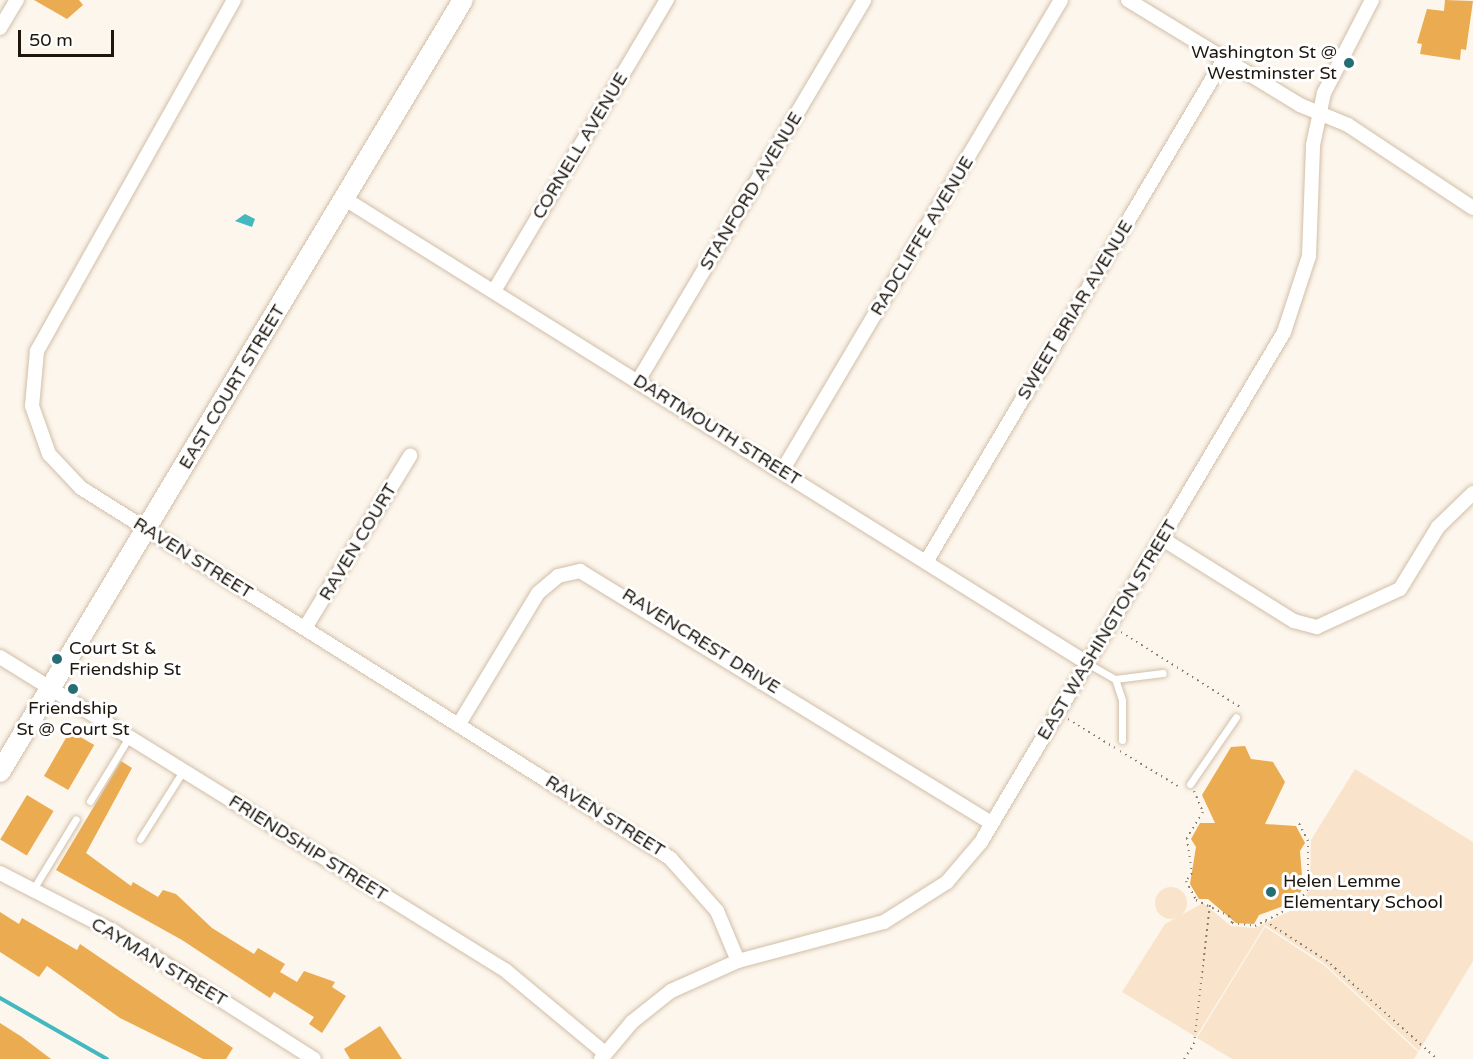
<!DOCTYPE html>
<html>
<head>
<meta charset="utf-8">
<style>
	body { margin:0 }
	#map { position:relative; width:1473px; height:1059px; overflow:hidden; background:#fdf6ec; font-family:"Varela Round",sans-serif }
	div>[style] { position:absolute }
	.green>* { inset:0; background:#f9e4cb }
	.round { border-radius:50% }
	.water>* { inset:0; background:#43b8c1 }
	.stream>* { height:4px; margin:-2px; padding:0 2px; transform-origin:2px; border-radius:2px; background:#43b8c1 }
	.building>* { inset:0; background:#eaab51; transform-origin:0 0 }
	.path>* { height:2px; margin-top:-1px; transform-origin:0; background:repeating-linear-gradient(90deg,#867f76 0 1.5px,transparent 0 6px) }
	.roads { filter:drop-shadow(0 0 2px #d1bfa8) drop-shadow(0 0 2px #d1bfa8) }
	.lane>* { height:7px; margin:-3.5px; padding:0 3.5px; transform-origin:3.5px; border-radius:3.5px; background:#fff }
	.street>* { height:14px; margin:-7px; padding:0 7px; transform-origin:7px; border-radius:7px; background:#fff }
	.secondary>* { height:20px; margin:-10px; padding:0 10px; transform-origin:10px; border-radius:10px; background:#fff }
	.dots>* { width:16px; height:16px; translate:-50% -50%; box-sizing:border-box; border:3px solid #fff; border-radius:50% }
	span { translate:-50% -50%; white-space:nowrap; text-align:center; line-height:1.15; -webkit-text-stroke:6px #fff; paint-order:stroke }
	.poi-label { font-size:18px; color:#1d170e }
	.right { translate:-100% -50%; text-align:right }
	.left { translate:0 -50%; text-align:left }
	.street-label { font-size:18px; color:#1d170e }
	.scale { position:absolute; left:18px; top:30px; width:96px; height:27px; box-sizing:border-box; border:3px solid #1d170e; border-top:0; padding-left:8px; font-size:18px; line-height:21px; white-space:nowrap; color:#1d170e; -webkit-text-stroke:4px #fff; paint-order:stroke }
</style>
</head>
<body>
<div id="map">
	<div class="green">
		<div style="clip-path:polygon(1355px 769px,1473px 842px,1473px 961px,1419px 1051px,1325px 964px,1265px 925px,1196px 1037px,1122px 992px,1165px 924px,1203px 903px,1231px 926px,1255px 928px,1298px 907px,1310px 889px,1311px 840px)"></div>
		<div class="round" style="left:1155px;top:887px;width:32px;height:32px"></div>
		<div style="clip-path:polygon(1265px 927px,1325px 966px,1418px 1052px,1414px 1059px,1232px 1059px,1197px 1038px)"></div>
	</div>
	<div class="water">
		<div style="clip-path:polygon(245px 214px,255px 219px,252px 227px,235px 221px)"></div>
	</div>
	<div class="stream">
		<div style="left:0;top:998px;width:123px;rotate:29.7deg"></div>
	</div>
	<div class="building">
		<div style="clip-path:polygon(34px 0,79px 0,83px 5px,67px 19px)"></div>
		<div style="clip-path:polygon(1445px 0,1473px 1px,1466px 50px,1461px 49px,1460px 60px,1420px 54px,1422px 44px,1417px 43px,1427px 9px,1444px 11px)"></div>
		<div style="left:70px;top:731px;width:28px;height:52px;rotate:30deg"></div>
		<div style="clip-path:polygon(1245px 746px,1251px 759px,1273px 762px,1285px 782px,1265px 824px,1296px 826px,1305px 843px,1300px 851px,1303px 888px,1294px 902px,1259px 915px,1254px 924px,1236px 923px,1208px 899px,1199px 899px,1190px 884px,1196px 847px,1191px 839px,1200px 823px,1215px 823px,1202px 795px,1231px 747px)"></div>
		<div style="clip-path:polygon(121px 761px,132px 768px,86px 853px,131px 886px,133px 882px,158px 897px,163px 890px,176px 894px,212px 928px,254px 954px,258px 948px,285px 964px,280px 972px,297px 982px,304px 971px,335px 982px,332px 987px,346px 996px,322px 1033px,309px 1024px,314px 1017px,274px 992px,270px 998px,182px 940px,56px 870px)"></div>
		<div style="left:27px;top:795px;width:31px;height:52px;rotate:31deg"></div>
		<div style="clip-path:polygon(0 912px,19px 924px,22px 918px,77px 950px,80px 944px,233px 1048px,226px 1059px,203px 1059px,120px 1018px,47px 966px,39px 977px,0 952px)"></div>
		<div style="clip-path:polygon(0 1023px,22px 1037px,51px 1059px,0 1059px)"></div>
		<div style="clip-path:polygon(380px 1026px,402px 1059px,350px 1059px,344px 1049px)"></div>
	</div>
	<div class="path">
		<div style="left:1121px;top:632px;width:141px;rotate:32.2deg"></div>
		<div style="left:1068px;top:719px;width:55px;rotate:31.7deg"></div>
		<div style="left:1120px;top:751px;width:71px;rotate:31.2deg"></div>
		<div style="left:1194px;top:791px;width:23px;rotate:67deg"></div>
		<div style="left:1203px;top:812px;width:31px;rotate:122deg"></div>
		<div style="left:1187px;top:838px;width:35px;rotate:82deg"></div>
		<div style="left:1192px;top:873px;width:10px;rotate:127deg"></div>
		<div style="left:1186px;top:881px;width:21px;rotate:62deg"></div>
		<div style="left:1196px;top:900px;width:37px;rotate:26deg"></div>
		<div style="left:1229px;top:916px;width:8px;rotate:67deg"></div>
		<div style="left:1232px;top:923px;width:23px;rotate:7deg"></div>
		<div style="left:1255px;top:926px;width:46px;rotate:-27.1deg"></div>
		<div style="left:1296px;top:905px;width:20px;rotate:-53deg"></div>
		<div style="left:1308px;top:889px;width:48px;rotate:-90deg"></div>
		<div style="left:1308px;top:841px;width:20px;rotate:-117deg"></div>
		<div style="left:1265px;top:921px;width:72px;rotate:32.6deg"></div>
		<div style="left:1326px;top:960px;width:149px;rotate:41.7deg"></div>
		<div style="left:1184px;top:1059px;width:18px;rotate:-56deg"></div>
		<div style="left:1194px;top:1044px;width:141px;rotate:-83.5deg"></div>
	</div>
	<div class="roads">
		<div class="lane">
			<div style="left:1087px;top:663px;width:32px;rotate:30deg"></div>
			<div style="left:1122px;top:740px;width:40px;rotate:-90deg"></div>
			<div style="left:1122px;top:700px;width:22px;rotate:-108deg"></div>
			<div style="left:1115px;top:679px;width:48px;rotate:-7.1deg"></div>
			<div style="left:1190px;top:784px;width:81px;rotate:-55.5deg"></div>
			<div style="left:90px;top:801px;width:75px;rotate:-58.6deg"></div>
			<div style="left:140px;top:839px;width:80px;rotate:-57.7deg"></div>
			<div style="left:32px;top:891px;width:84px;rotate:-58.6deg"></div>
		</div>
		<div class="street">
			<div style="left:234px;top:0;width:403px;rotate:119.3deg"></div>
			<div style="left:37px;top:351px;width:55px;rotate:95.2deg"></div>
			<div style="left:32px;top:406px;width:51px;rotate:70.5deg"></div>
			<div style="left:49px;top:454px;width:47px;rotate:46.7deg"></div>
			<div style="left:81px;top:488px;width:696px;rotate:32.14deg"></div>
			<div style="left:670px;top:858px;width:71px;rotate:48.4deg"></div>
			<div style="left:717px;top:911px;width:54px;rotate:67.2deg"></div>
			<div style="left:1128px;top:0;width:202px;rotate:31.4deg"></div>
			<div style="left:1300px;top:105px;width:52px;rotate:22.6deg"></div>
			<div style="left:1348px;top:125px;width:150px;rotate:33.6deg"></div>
			<div style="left:0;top:28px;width:33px;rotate:-59deg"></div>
			<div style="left:345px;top:199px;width:875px;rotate:32.02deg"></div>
			<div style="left:494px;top:291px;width:339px;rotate:-59.3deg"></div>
			<div style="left:638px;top:381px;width:443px;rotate:-59.3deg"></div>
			<div style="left:782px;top:471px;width:547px;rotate:-59.36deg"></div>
			<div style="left:1161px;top:538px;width:157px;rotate:32deg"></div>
			<div style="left:1294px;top:621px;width:24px;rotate:15deg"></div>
			<div style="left:1317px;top:627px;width:91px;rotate:-24.6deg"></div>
			<div style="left:1400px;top:589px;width:73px;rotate:-58.5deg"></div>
			<div style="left:1438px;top:527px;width:49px;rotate:-44.2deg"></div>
			<div style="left:926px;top:562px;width:585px;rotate:-59.36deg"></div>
			<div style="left:305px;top:628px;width:202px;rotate:-58.6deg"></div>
			<div style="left:0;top:657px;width:594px;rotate:31.79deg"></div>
			<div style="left:505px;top:970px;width:130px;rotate:39.7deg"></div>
			<div style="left:459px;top:724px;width:153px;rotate:-58.9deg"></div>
			<div style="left:538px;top:593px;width:26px;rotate:-40deg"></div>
			<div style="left:558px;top:576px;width:23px;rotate:-13deg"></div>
			<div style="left:580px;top:571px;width:483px;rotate:31.5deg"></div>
			<div style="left:0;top:873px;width:127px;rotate:27.2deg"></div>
			<div style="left:113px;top:931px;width:238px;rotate:32.5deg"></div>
			<div style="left:601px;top:1059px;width:48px;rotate:-50deg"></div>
			<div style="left:632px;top:1022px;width:50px;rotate:-38.5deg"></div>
			<div style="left:671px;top:991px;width:73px;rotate:-24.1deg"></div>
			<div style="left:738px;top:961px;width:151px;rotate:-15deg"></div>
			<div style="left:884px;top:922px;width:75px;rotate:-32.4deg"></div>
			<div style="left:947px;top:882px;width:52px;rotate:-49.6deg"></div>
			<div style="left:981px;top:842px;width:593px;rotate:-59.28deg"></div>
			<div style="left:1284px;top:332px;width:80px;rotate:-71.8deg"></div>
			<div style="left:1309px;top:256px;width:111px;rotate:-87.9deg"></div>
			<div style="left:1313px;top:145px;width:53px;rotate:-78.1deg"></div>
			<div style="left:1324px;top:93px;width:105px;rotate:-62.7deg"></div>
		</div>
		<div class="secondary">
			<div style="left:0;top:772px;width:900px;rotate:-59.05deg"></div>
		</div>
	</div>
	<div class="dots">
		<div style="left:1349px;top:63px;background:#246e74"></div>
		<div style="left:57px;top:659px;background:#246e74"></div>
		<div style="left:73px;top:689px;background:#246e74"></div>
		<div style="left:1271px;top:892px;background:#246e74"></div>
	</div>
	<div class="poi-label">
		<span class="right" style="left:1337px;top:63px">Washington St @<br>Westminster St</span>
		<span class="left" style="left:69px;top:659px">Court St &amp;<br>Friendship St</span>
		<span style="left:73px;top:719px">Friendship<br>St @ Court St</span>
		<span class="left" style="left:1283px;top:892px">Helen Lemme<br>Elementary School</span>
	</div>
	<div class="street-label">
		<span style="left:580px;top:146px;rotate:-59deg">CORNELL AVENUE</span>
		<span style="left:751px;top:191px;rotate:-59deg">STANFORD AVENUE</span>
		<span style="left:922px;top:236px;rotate:-59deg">RADCLIFFE AVENUE</span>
		<span style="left:1075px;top:310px;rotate:-59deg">SWEET BRIAR AVENUE</span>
		<span style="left:232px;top:387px;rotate:-59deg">EAST COURT STREET</span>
		<span style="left:717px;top:430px;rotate:32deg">DARTMOUTH STREET</span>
		<span style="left:358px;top:542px;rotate:-59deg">RAVEN COURT</span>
		<span style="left:193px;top:558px;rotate:32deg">RAVEN STREET</span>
		<span style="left:1107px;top:630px;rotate:-59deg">EAST WASHINGTON STREET</span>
		<span style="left:701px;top:641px;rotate:32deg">RAVENCREST DRIVE</span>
		<span style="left:605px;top:816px;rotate:32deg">RAVEN STREET</span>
		<span style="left:308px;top:848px;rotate:32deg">FRIENDSHIP STREET</span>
		<span style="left:159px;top:962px;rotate:31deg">CAYMAN STREET</span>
	</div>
	<div class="scale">50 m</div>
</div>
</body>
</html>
